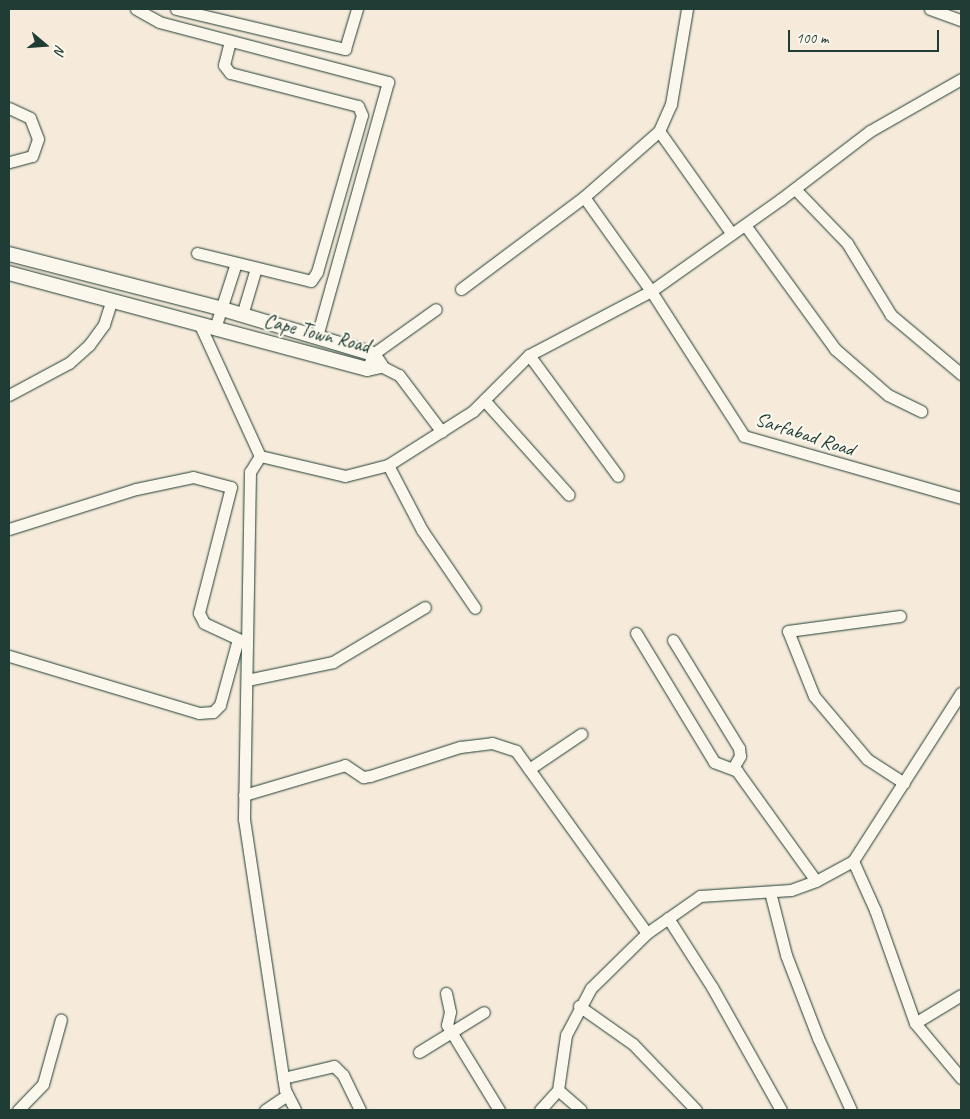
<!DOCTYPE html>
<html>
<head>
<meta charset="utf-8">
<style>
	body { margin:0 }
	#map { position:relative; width:970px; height:1119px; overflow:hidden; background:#f6ebda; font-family:Caveat,sans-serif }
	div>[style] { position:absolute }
	.roads { filter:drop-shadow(0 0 1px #1f3d34) drop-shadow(0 0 1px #1f3d34) }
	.minor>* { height:11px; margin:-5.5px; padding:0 5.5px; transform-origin:5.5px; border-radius:5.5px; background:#fbf7ec }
	.tertiary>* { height:14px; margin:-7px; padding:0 7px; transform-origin:7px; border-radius:7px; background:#fbf7ec }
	span { translate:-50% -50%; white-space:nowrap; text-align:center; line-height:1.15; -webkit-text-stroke:4.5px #fbf7ec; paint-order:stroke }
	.street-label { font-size:20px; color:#1f3d34 }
	.frame { position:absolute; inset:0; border:10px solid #1f3d34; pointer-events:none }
	.north { position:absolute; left:20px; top:20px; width:50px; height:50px; -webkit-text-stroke:4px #fbf7ec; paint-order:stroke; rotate:108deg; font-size:14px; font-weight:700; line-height:20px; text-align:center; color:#1f3d34 }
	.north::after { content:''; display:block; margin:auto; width:18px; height:22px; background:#1f3d34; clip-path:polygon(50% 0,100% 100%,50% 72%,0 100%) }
	.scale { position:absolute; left:788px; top:30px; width:151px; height:22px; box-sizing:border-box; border:2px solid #1f3d34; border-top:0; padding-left:6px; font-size:15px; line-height:18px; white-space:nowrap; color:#1f3d34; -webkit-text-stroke:4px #fbf7ec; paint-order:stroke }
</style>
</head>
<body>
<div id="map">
	<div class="roads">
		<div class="minor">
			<div style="left:136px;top:9px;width:26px;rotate:29deg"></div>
			<div style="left:159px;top:22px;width:237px;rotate:14.7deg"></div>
			<div style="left:388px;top:82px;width:265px;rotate:105.6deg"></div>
			<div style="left:176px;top:9px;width:174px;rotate:13.3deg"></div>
			<div style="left:345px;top:49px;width:42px;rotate:-73.3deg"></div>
			<div style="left:930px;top:9px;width:33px;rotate:20deg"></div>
			<div style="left:9px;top:108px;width:23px;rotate:25deg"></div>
			<div style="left:30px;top:118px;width:22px;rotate:69deg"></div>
			<div style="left:38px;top:139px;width:18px;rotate:109deg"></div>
			<div style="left:32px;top:156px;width:24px;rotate:165deg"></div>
			<div style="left:659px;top:131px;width:126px;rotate:54.7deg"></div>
			<div style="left:795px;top:189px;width:75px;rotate:46.1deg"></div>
			<div style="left:847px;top:243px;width:84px;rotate:58.6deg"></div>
			<div style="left:891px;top:315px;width:92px;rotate:40.1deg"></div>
			<div style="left:584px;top:197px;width:115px;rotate:54.5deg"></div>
			<div style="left:651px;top:291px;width:172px;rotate:57.3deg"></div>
			<div style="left:744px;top:436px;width:226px;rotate:15.9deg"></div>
			<div style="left:745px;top:225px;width:153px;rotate:54deg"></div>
			<div style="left:835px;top:349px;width:70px;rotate:41deg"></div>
			<div style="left:888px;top:395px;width:37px;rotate:26deg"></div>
			<div style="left:197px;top:253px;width:117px;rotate:13.8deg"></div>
			<div style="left:311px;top:281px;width:11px;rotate:-56deg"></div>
			<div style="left:317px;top:272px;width:163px;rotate:-74deg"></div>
			<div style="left:362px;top:115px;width:10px;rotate:-114deg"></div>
			<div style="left:358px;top:106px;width:132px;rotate:-165.5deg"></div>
			<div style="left:230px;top:73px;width:10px;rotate:-127deg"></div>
			<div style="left:224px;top:65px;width:25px;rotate:-76deg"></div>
			<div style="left:461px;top:289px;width:154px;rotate:-36.8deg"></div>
			<div style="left:584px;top:197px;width:100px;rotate:-41.3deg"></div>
			<div style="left:659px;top:131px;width:30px;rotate:-66deg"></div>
			<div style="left:671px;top:104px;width:96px;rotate:-80.4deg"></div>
			<div style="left:242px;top:315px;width:49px;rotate:-73.4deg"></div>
			<div style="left:199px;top:323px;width:146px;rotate:65.4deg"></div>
			<div style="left:215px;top:328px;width:68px;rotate:-72.1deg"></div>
			<div style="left:529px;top:355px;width:150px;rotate:53.7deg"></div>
			<div style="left:370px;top:362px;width:9px;rotate:-69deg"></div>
			<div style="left:373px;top:354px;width:77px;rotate:-35.5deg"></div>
			<div style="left:381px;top:366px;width:20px;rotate:27deg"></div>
			<div style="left:399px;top:375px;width:71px;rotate:53deg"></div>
			<div style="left:9px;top:395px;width:68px;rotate:-28.1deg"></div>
			<div style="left:69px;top:363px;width:27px;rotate:-42deg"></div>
			<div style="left:89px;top:345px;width:26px;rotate:-54deg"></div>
			<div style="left:104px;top:324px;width:26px;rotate:-72deg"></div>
			<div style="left:484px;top:400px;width:127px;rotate:48.2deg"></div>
			<div style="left:260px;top:456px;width:87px;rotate:13.2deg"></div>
			<div style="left:345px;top:476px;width:44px;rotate:-14.3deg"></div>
			<div style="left:388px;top:465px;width:101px;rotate:-32.4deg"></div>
			<div style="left:473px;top:411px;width:79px;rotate:-45deg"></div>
			<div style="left:529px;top:355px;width:138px;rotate:-27.7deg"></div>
			<div style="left:651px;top:291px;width:159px;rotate:-35.3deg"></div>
			<div style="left:781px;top:199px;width:112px;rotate:-37.4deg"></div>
			<div style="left:870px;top:131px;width:105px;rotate:-29.7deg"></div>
			<div style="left:260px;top:456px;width:19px;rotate:122deg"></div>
			<div style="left:250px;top:472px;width:347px;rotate:91deg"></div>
			<div style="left:244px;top:819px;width:274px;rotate:81.4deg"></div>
			<div style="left:285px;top:1090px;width:22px;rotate:63deg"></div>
			<div style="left:388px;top:465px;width:73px;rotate:62.4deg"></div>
			<div style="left:422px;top:530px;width:94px;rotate:55.8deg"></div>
			<div style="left:9px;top:529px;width:133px;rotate:-17.5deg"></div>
			<div style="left:136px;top:489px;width:58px;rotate:-11.9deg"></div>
			<div style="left:193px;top:477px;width:39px;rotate:15deg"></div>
			<div style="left:231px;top:487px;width:130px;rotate:104.3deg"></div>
			<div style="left:199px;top:613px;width:11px;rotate:63deg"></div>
			<div style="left:204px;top:623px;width:38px;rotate:25deg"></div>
			<div style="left:238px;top:639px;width:68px;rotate:105.3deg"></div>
			<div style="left:220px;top:705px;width:10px;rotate:135deg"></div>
			<div style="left:213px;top:712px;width:14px;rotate:176deg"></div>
			<div style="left:199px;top:713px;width:198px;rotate:-163.3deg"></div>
			<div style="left:900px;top:616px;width:113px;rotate:172.4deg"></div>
			<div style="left:788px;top:631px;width:70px;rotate:68.2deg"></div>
			<div style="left:814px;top:696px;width:82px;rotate:49.9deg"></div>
			<div style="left:867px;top:759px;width:44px;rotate:33deg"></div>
			<div style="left:636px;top:633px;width:151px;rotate:58.8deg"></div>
			<div style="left:714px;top:762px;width:25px;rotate:21deg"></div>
			<div style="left:737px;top:771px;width:135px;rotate:54.3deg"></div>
			<div style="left:673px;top:640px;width:127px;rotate:58.6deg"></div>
			<div style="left:739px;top:748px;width:8px;rotate:83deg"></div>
			<div style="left:740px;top:756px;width:14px;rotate:120deg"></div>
			<div style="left:247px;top:680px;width:88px;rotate:-11.8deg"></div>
			<div style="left:333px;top:662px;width:107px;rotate:-30.9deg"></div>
			<div style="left:529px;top:769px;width:63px;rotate:-33.9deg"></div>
			<div style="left:244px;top:795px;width:105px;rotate:-16.5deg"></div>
			<div style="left:345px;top:765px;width:22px;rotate:34deg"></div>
			<div style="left:363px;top:777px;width:7px;rotate:-8deg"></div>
			<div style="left:370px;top:776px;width:95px;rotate:-17.9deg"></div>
			<div style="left:460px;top:747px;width:32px;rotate:-7deg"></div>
			<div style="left:492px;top:743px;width:25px;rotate:18deg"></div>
			<div style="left:516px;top:751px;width:224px;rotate:54.3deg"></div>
			<div style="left:853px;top:861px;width:54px;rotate:65.8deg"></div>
			<div style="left:875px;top:910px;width:120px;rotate:70.5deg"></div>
			<div style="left:915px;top:1023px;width:72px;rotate:50.1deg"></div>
			<div style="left:770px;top:892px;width:65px;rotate:75.7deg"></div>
			<div style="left:786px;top:955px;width:89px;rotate:68.9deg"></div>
			<div style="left:818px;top:1038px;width:79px;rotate:65.4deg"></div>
			<div style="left:668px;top:918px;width:82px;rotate:57.5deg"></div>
			<div style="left:712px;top:987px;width:141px;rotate:60.7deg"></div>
			<div style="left:446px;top:993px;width:19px;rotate:78deg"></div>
			<div style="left:450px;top:1012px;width:13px;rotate:103deg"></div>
			<div style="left:447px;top:1025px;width:100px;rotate:58.5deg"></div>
			<div style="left:579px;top:1006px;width:66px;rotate:35.1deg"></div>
			<div style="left:633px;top:1044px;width:91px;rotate:46.3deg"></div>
			<div style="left:915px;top:1023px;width:54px;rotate:-31.3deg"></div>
			<div style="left:419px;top:1052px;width:76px;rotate:-31.6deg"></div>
			<div style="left:283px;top:1078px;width:52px;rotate:-13.2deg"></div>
			<div style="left:334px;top:1066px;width:13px;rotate:45deg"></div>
			<div style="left:343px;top:1075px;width:39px;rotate:64deg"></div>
			<div style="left:558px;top:1090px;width:30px;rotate:41deg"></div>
			<div style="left:18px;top:1110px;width:36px;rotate:-46deg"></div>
			<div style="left:43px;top:1084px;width:67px;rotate:-74.5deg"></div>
			<div style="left:265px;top:1110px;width:27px;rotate:-34deg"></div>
			<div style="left:540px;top:1110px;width:27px;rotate:-48deg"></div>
			<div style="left:558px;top:1090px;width:56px;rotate:-81.7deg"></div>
			<div style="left:566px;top:1035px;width:53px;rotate:-62deg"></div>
			<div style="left:591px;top:988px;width:78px;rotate:-44.5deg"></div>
			<div style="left:647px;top:933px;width:65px;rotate:-34.9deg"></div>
			<div style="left:700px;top:896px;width:91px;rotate:-3.8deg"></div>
			<div style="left:791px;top:890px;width:27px;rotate:-20deg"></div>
			<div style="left:816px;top:881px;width:42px;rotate:-28.4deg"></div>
			<div style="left:853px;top:861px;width:200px;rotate:-57.3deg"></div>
		</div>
		<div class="tertiary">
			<div style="left:9px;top:254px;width:217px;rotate:14.4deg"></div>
			<div style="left:219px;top:308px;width:161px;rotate:16.6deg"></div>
			<div style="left:373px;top:354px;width:14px;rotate:56deg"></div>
			<div style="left:381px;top:366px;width:14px;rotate:168deg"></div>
			<div style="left:367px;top:369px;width:371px;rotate:-165deg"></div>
		</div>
	</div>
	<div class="street-label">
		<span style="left:317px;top:333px;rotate:14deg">Cape Town Road</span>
		<span style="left:805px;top:434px;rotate:18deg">Sarfabad Road</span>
	</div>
	<div class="frame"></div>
	<div class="north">N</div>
	<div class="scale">100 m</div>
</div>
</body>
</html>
